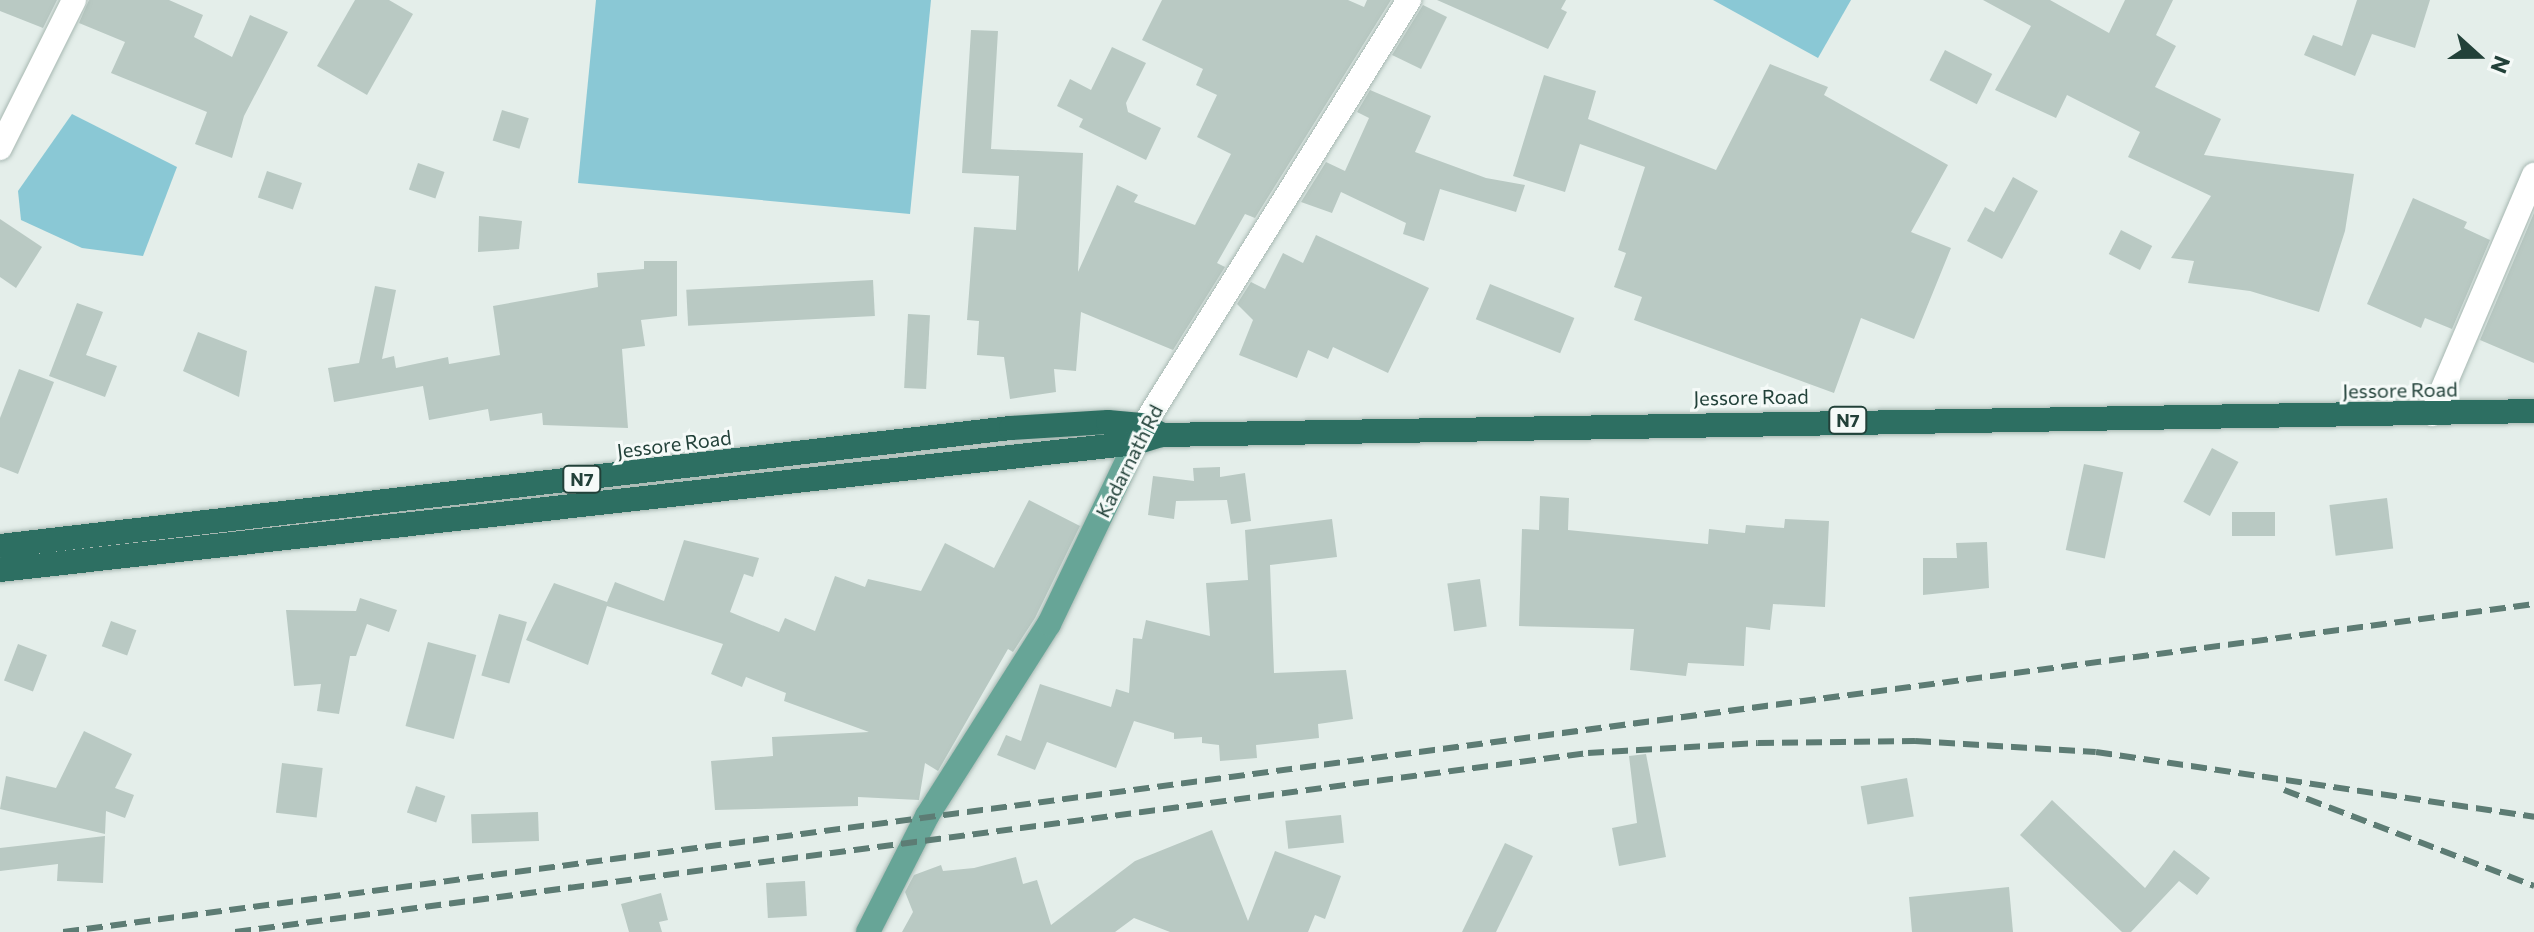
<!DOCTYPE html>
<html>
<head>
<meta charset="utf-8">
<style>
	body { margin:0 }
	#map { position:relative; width:2534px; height:932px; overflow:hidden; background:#e4eeea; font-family:Commissioner,sans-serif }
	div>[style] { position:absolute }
	.water>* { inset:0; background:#8ac8d5 }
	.building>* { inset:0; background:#b9c9c3; transform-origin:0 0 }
	.roads { filter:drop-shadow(0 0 2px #a6b7b1) drop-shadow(0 0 2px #a6b7b1) }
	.minor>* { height:24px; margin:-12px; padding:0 12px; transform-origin:12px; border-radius:12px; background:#fff }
	.major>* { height:24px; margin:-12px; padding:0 12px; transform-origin:12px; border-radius:12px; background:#67a597 }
	.highway>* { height:24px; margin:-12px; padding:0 12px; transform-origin:12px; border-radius:12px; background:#2d6f62 }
	.rail>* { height:6px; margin-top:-3px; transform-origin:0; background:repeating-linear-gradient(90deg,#5d7c74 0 16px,transparent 0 24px) }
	span { translate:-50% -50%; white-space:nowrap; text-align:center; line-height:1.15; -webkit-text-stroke:6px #f5faf8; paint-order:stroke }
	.shield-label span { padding:2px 6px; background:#f5faf8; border:2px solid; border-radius:6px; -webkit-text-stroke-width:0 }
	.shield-label { font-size:18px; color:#224139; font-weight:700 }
	.street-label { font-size:20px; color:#224139 }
	.north { position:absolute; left:2438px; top:16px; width:80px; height:80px; -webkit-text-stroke:6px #f5faf8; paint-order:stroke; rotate:111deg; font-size:22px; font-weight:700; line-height:32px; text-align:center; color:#224139 }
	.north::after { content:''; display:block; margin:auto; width:28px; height:36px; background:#224139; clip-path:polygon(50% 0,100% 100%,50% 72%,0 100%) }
</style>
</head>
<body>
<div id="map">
	<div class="water">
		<div style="clip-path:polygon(596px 0,931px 0,910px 214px,578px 183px)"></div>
		<div style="clip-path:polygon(1713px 0,1851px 0,1818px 58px)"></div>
		<div style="clip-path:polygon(72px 114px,177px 167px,143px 256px,82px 248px,21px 220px,18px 191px)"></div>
	</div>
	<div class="building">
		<div style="clip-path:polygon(0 0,57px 0,43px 28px,0 11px)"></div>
		<div style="clip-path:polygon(89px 0,169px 0,203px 15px,194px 37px,232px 57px,250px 15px,288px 32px,244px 116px,232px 158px,195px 144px,207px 112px,111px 73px,125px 42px,79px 23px)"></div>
		<div style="clip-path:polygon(355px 0,389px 0,413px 14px,367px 95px,317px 66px)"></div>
		<div style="clip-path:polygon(1162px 0,1348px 0,1364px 7px,1367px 0,1391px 0,1255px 218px,1245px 214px,1217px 263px,1225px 267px,1173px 350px,1081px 312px,1076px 371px,1054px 369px,1056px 392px,1010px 399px,1004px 357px,977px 355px,979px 321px,967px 320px,974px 227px,1016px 230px,1019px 176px,962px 173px,971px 30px,998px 31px,991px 149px,1083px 153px,1078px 272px,1117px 185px,1138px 195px,1134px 202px,1195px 225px,1231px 154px,1197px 137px,1217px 95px,1196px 85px,1203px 69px,1142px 40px)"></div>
		<div style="clip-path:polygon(1437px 0,1566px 0,1561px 9px,1567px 12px,1548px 49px)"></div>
		<div style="clip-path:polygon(1983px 0,2050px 0,2109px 33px,2125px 0,2173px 0,2156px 35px,2176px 46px,2155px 87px,2221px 119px,2204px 155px,2354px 174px,2345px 231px,2319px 312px,2250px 291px,2188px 283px,2194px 261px,2171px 258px,2211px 196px,2128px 157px,2140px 132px,2067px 95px,2056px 118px,1995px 90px,2031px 26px)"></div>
		<div style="clip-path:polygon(2357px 0,2430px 0,2415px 48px,2372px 34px,2355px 76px,2304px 55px,2313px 35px,2342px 46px)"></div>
		<div style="clip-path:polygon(1423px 5px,1447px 17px,1421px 69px,1392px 55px)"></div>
		<div style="clip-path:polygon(1112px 47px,1146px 63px,1126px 103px,1128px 112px,1161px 128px,1146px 160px,1079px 127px,1083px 119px,1057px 106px,1070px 79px,1091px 90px)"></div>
		<div style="left:1945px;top:50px;width:53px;height:34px;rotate:27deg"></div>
		<div style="clip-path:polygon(1770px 64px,1828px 87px,1824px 95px,1948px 165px,1911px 232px,1951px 248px,1914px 339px,1861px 318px,1834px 393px,1634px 320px,1642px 297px,1614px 287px,1626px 253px,1618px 250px,1645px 167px,1580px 144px,1565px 192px,1513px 176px,1544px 75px,1596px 91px,1588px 119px,1716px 170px)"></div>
		<div style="clip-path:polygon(1370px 90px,1431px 116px,1415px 152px,1486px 178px,1525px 185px,1516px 212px,1440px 189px,1424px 241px,1403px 234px,1406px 223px,1341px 192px,1332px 213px,1301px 202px,1326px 162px,1345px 171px,1369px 118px,1357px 112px)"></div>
		<div style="left:502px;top:110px;width:28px;height:32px;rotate:17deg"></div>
		<div style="left:418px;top:163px;width:28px;height:28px;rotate:19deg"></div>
		<div style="left:267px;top:171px;width:37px;height:28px;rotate:19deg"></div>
		<div style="clip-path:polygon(2013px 177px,2038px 191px,2002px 259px,1967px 241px,1985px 207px,1994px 212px)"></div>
		<div style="clip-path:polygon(2413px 198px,2467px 222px,2464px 228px,2490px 240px,2452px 329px,2425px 318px,2421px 328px,2367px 304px)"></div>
		<div style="clip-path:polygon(2534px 213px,2534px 363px,2480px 340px)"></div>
		<div style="clip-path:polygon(479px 216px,522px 221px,519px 249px,478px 252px)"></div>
		<div style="clip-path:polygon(0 219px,42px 247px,16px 288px,0 277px)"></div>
		<div style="left:2121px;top:230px;width:35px;height:27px;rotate:27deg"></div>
		<div style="clip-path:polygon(1316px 235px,1429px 288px,1388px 373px,1333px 347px,1328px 359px,1308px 350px,1297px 378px,1239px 355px,1253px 320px,1237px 304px,1251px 282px,1265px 289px,1283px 253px,1303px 263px)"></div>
		<div style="clip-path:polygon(644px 261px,677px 261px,677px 316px,641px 320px,645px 346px,622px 349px,628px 428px,543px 425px,542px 413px,490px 421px,488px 409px,429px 420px,423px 386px,334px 402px,328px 368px,359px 363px,375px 286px,396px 290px,382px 359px,394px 356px,396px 368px,448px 357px,449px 364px,500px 355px,493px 306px,598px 287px,597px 273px,644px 269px)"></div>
		<div style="left:873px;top:280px;width:36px;height:187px;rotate:87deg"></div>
		<div style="left:1490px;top:284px;width:91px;height:38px;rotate:22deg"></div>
		<div style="clip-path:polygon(77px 303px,103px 312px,86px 355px,117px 366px,105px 397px,49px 376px)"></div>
		<div style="left:908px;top:314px;width:22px;height:74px;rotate:3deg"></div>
		<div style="clip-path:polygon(198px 332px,247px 351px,239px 397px,183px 371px)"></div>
		<div style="clip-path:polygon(19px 369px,54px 382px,18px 474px,0 467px,0 418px)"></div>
		<div style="left:2212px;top:448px;width:30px;height:61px;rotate:28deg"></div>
		<div style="left:2084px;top:464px;width:40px;height:88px;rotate:12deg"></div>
		<div style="clip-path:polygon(1220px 467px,1220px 477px,1245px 473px,1251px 521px,1231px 524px,1227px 500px,1176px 501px,1174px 519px,1148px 515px,1153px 476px,1194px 481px,1193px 468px)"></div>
		<div style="clip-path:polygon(1540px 496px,1569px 498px,1568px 530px,1708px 544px,1709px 529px,1745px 533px,1746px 525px,1784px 528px,1785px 519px,1829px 521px,1825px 607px,1773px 604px,1770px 630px,1746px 627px,1744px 666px,1688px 663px,1686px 676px,1630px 670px,1634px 629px,1519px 626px,1522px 529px,1539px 530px)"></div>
		<div style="left:2387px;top:498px;width:51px;height:58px;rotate:83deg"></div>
		<div style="clip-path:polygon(1029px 500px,1080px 526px,1035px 618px,1013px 652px,1008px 649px,938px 771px,925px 763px,919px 800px,858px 797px,858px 806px,715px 810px,711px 761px,773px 756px,772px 737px,869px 732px,784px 701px,786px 693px,746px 677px,742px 687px,711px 674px,723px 644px,607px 606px,588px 665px,526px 640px,554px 583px,607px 602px,615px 582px,664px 601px,684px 540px,759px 558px,753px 577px,744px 574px,730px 612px,779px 632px,785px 618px,815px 631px,835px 576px,865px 587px,868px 579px,921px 591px,945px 543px,994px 568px)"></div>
		<div style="left:2275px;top:512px;width:24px;height:43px;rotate:90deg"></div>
		<div style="clip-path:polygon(1332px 519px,1337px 557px,1270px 565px,1274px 673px,1346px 670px,1353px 719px,1318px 724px,1319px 738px,1256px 745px,1257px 758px,1220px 761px,1219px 745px,1202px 743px,1202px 737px,1174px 739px,1174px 733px,1134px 721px,1116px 768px,1047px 742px,1035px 770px,997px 755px,1006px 735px,1021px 741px,1040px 684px,1111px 707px,1116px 689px,1129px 693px,1133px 638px,1142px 639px,1146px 620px,1210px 636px,1206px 583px,1248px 580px,1245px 530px)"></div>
		<div style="clip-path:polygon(1987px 542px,1989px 588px,1923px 595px,1923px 558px,1957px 558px,1956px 543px)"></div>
		<div style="left:1480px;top:579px;width:48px;height:33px;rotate:82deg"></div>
		<div style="clip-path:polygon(360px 598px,397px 610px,389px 632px,367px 624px,356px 656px,350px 656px,339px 714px,317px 711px,321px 684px,294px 686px,286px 610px,356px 611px)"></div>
		<div style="left:499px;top:614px;width:29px;height:64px;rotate:16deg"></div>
		<div style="left:111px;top:621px;width:27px;height:27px;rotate:20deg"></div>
		<div style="left:428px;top:642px;width:50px;height:87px;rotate:15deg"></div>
		<div style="left:18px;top:644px;width:31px;height:39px;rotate:21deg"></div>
		<div style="clip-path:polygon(84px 731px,132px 754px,115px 788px,134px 795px,125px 818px,106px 811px,105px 834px,0 809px,6px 776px,56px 788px)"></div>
		<div style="clip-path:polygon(1646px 754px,1666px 857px,1619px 866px,1612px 828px,1637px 823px,1629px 756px)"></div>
		<div style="left:282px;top:763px;width:41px;height:50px;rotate:7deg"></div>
		<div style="left:1907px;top:778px;width:39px;height:47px;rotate:80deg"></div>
		<div style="left:416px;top:786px;width:31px;height:28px;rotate:19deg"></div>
		<div style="clip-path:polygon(2052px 800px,2145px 888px,2174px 850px,2210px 878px,2197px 895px,2179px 881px,2131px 932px,2122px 932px,2020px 835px)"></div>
		<div style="left:538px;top:812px;width:29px;height:67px;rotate:88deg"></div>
		<div style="left:1341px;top:815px;width:28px;height:56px;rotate:84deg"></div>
		<div style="clip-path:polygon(1212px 830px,1248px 921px,1275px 851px,1341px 876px,1325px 919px,1315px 915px,1308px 932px,1170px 932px,1134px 918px,1115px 932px,902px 932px,913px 912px,905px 892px,914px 875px,941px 865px,943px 871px,974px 868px,1016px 857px,1023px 884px,1037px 880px,1051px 925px,1135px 861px)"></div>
		<div style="clip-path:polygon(105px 836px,103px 883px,57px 881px,58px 864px,0 871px,0 848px)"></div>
		<div style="clip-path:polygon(1505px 843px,1533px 856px,1496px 932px,1462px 932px)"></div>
		<div style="left:805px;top:881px;width:35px;height:39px;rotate:87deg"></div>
		<div style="clip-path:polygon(2009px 887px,2013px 932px,1912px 932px,1909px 897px)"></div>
		<div style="clip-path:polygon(661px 893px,668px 920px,659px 922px,662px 932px,629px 932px,621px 904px)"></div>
	</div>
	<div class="roads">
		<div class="minor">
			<div style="left:0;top:148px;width:165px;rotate:-63.4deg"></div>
			<div style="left:2432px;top:414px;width:260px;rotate:-66.9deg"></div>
			<div style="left:1144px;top:425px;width:501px;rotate:-58.06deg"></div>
		</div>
		<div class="major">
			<div style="left:868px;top:932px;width:130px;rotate:-63deg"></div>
			<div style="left:927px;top:816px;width:227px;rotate:-57.6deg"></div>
			<div style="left:1049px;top:624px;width:220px;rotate:-64.4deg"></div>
		</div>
		<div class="highway">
			<div style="left:0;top:546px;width:1018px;rotate:-6.66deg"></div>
			<div style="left:1011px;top:428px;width:97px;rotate:-3.5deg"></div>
			<div style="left:1108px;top:422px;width:36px;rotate:5deg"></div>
			<div style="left:1144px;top:425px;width:21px;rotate:29deg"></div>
			<div style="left:0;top:570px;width:1142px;rotate:-6.38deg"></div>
			<div style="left:1135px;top:443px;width:28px;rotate:-17deg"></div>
			<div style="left:1162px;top:435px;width:1372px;rotate:-1deg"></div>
		</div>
	</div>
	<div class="rail">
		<div style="left:2284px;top:790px;width:268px;rotate:21deg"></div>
		<div style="left:63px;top:932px;width:2493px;rotate:-7.56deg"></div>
		<div style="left:235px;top:932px;width:1365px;rotate:-7.54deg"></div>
		<div style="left:1588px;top:753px;width:170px;rotate:-3.4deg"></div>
		<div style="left:1758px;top:743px;width:157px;rotate:-0.7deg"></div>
		<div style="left:1915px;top:741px;width:181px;rotate:3.5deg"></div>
		<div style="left:2096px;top:752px;width:443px;rotate:8.4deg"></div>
	</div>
	<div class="shield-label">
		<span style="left:1848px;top:420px">N7</span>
		<span style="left:582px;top:479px">N7</span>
	</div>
	<div class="street-label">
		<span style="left:2400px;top:390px;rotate:-1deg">Jessore Road</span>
		<span style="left:1751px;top:397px;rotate:-1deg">Jessore Road</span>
		<span style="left:674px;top:444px;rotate:-7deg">Jessore Road</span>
		<span style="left:1129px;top:461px;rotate:-63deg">Kadarnath Rd</span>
	</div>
	<div class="north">N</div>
</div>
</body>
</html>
